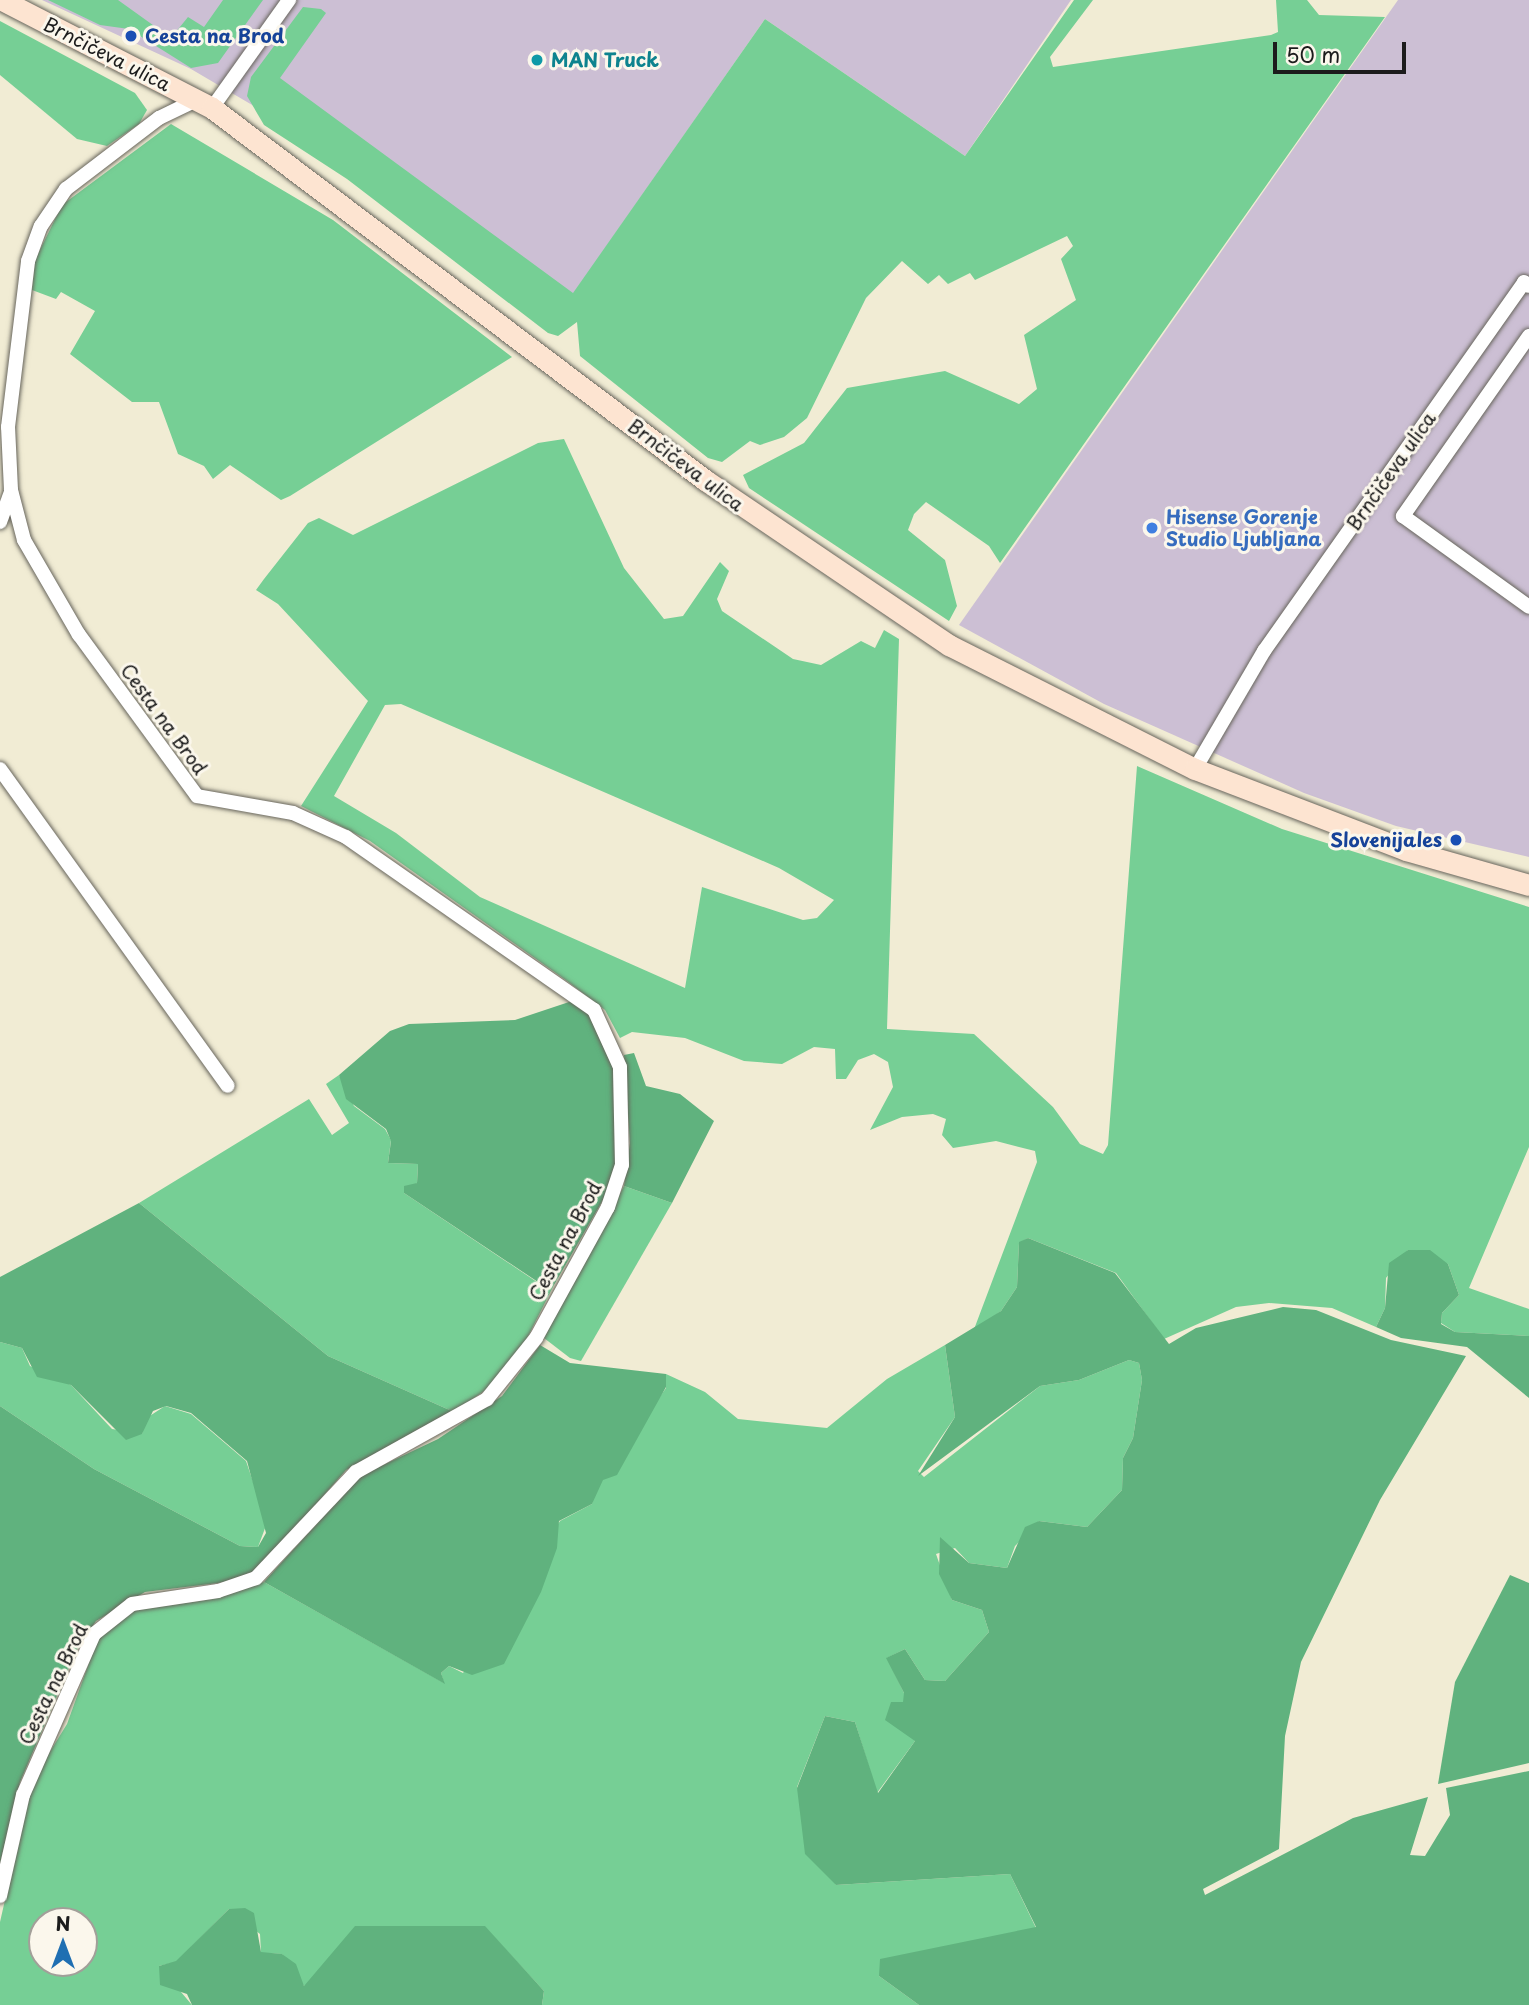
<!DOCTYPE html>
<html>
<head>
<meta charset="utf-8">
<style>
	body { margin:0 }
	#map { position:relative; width:1529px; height:2005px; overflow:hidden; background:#f1ecd4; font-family:"Playpen Sans",sans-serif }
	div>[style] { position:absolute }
	.industrial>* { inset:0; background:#ccbfd4 }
	.green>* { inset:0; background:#76cf95 }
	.forest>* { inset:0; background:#60b27e }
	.roads { filter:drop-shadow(0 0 2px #67655c) drop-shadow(0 0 2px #67655c) }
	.street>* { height:14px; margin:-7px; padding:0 7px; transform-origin:7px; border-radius:7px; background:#fff }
	.secondary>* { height:21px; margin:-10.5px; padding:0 10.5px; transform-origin:10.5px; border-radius:10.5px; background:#fde4d1 }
	.dots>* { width:19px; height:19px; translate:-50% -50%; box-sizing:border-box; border:4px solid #fbf7ec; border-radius:50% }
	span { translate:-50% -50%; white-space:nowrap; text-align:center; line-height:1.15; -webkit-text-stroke:6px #fbf7ec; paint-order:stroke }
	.transit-label { font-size:19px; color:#164399; font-weight:700 }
	.left { translate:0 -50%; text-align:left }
	.right { translate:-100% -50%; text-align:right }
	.street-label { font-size:19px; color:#1c1c1c }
	.culture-label { font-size:19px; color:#0d838f; font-weight:700 }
	.shop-label { font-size:19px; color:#366cbe; font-weight:700 }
	.north { position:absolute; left:28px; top:1907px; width:70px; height:70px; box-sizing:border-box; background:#fbf7ec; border:2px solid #a29f99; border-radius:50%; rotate:0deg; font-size:19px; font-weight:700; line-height:28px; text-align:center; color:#1c1c1c }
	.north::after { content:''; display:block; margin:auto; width:24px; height:32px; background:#1f6fb2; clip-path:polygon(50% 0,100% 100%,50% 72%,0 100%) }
	.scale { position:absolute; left:1273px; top:42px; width:133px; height:32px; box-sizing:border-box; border:4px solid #1c1c1c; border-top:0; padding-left:9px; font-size:21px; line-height:24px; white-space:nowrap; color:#1c1c1c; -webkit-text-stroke:5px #fbf7ec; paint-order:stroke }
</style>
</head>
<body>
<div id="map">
	<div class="industrial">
		<div style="clip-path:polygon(42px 0,1071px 0,965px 156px,765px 19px,573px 294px,191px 69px)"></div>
		<div style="clip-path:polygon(1398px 0,1529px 0,1529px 857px,1396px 826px,1304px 793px,1104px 704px,959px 625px)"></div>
	</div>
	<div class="green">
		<div style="clip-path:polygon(48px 0,118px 0,171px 38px,188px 17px,204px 27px,223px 0,263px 0,218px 63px,191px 68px,129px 29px,100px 25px)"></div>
		<div style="clip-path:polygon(1074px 0,1093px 0,1050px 57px,1053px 67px,1271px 35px,1278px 32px,1276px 0,1307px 0,1319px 15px,1385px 17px,1000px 563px,989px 546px,926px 502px,914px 514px,908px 530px,945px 560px,957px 606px,949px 621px,749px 488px,743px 475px,804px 443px,847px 388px,945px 371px,1019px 404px,1037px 389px,1024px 335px,1076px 300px,1061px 259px,1073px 246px,1067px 236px,975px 280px,970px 273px,948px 284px,939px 275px,928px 284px,902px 261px,866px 298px,807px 418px,784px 437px,760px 445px,750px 441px,722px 462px,708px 458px,580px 356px,577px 322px,558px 336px,548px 333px,347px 179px,264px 125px,247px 96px,251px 77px,303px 7px,321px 9px,326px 13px,280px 78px,573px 293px,765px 19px,965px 156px)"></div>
		<div style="clip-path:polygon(0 21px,135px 93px,147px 110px,139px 124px,107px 146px,77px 139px,0 75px)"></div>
		<div style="clip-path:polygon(171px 124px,333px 220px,512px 357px,290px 496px,281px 500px,230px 465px,213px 479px,204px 466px,178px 454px,159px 402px,132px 402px,70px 354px,95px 311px,61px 292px,56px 299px,32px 290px,35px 260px,62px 205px)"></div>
		<div style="clip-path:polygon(evenodd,564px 439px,624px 568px,664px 619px,683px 616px,720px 562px,729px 571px,717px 599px,722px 611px,793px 659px,821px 665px,861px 641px,875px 648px,884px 630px,899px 639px,887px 1029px,974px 1034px,1053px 1107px,1080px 1144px,1103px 1154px,1108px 1145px,1137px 766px,1282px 829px,1529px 907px,1529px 1147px,1469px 1288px,1529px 1309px,1529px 1336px,1455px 1332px,1441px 1323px,1442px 1313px,1459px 1295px,1448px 1264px,1408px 1250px,1386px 1278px,1385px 1308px,1376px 1327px,1332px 1308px,1269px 1303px,1236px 1307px,1164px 1339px,1116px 1273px,1028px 1238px,1019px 1243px,1017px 1287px,1001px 1311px,973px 1332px,1037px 1162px,1035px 1151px,996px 1141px,953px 1148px,942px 1135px,946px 1119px,933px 1114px,902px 1117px,870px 1130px,893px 1087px,888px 1062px,874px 1054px,858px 1060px,846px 1079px,836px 1079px,835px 1049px,814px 1047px,782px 1064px,744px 1061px,685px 1038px,632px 1032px,620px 1038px,605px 1010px,567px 981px,370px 841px,301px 806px,368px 701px,278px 604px,256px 590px,264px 579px,308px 523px,319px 518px,353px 535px,538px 443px,564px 439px,401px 704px,779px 868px,834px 900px,817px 918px,803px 920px,702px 887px,685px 988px,480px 897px,396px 833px,334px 796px,385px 705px,401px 704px)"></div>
		<div style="clip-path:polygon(339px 1075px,354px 1106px,385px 1129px,391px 1140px,388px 1163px,418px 1164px,417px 1183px,404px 1193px,540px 1284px,554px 1285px,519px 1354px,491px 1386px,454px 1412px,328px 1356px,139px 1203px,309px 1099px,332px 1135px,349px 1123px,326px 1084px)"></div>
		<div style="clip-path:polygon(624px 1186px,672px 1203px,581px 1361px,570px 1358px,544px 1338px)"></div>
		<div style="clip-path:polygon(0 1342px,22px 1348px,30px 1366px,71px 1385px,112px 1429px,142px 1434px,145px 1419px,165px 1406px,191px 1414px,246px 1461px,267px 1523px,258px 1547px,240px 1546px,94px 1469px,0 1406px)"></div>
		<div style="clip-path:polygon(evenodd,945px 1345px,955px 1417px,918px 1471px,924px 1477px,1040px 1386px,1079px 1380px,1129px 1360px,1139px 1363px,1142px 1380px,1133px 1438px,1123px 1458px,1122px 1490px,1087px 1527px,1039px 1521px,1015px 1546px,1007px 1568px,969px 1563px,955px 1548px,936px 1554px,952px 1600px,982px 1610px,989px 1632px,945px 1681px,925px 1680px,905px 1649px,887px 1658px,904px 1693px,915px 1741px,877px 1793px,855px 1722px,825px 1716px,797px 1787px,836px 1885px,1010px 1874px,1036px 1928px,879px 1976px,919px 2005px,542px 2005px,544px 1991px,484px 1926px,304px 1986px,282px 1954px,261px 1953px,260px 1934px,229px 1909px,176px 1962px,159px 1966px,192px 2005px,0 2005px,0 1922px,32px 1781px,67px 1724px,98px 1638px,130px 1611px,213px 1599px,264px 1582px,444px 1683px,441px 1673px,449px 1666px,463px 1673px,560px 1521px,592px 1504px,594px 1491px,666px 1388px,666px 1374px,705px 1392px,738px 1419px,827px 1428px,887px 1379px,945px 1345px,42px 1921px,84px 1921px,84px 1963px,42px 1963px,42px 1921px)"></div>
	</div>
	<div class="forest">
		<div style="clip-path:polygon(572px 1001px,597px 1020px,613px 1055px,617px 1161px,608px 1191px,554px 1285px,541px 1284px,404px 1193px,404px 1186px,417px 1183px,418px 1164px,388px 1163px,391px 1141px,386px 1129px,346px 1099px,339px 1075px,390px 1031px,409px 1024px,515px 1020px)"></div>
		<div style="clip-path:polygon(634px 1053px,646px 1086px,680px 1094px,714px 1121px,672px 1203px,624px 1186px,630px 1143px,624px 1055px)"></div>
		<div style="clip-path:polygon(139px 1203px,328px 1356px,454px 1412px,346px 1470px,260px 1568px,242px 1580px,145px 1592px,96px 1621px,77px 1649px,20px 1782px,0 1864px,0 1406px,94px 1469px,240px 1546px,258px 1547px,266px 1533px,247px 1461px,191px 1413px,166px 1406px,153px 1411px,142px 1434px,126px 1440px,71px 1385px,37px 1377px,22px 1348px,0 1342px,0 1277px)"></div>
		<div style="clip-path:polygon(1028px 1238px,1115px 1273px,1169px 1344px,1196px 1328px,1283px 1307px,1316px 1310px,1391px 1340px,1466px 1356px,1380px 1500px,1301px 1662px,1285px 1736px,1279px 1849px,1203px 1889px,1205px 1895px,1353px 1818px,1428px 1797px,1410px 1855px,1425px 1856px,1450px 1815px,1446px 1788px,1529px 1771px,1529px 2005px,919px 2005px,879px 1976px,880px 1959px,1036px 1927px,1010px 1874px,836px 1885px,805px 1854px,797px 1788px,825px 1716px,855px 1722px,878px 1793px,915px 1741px,885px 1720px,891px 1702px,903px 1702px,904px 1693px,886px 1658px,905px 1649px,925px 1680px,945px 1681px,989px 1632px,982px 1610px,952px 1600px,939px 1574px,940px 1537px,969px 1563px,1007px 1568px,1025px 1527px,1039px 1521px,1087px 1527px,1122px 1490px,1123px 1458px,1133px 1438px,1142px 1380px,1139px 1363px,1129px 1360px,1079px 1380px,1040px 1386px,918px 1476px,955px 1417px,945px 1345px,1001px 1311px,1017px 1287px,1019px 1242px)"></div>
		<div style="clip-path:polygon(1408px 1250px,1430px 1250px,1448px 1264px,1459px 1295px,1442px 1313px,1441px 1324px,1455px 1332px,1529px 1336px,1529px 1398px,1467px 1347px,1401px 1338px,1376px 1327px,1385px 1308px,1389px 1263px)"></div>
		<div style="clip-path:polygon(540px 1345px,570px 1363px,666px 1374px,666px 1387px,617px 1475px,603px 1480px,592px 1504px,559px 1521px,557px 1548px,541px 1592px,504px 1664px,472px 1675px,449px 1666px,441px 1673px,445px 1684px,264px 1582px,360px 1476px,438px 1439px,502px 1396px)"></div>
		<div style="clip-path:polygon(1510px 1575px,1529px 1583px,1529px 1763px,1438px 1784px,1455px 1682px)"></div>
		<div style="clip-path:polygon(245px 1908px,254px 1913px,261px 1952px,282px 1954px,296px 1964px,304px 1986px,355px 1926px,485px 1926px,544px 1991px,542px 2005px,192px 2005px,187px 1994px,160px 1985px,159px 1966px,176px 1961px,229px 1909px)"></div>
	</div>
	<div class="roads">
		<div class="street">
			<div style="left:212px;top:108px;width:133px;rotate:-54.5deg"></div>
			<div style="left:1529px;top:336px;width:220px;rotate:125deg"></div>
			<div style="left:1403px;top:516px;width:155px;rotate:35.8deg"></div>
			<div style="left:0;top:522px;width:32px;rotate:-70deg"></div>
			<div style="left:0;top:769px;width:390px;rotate:54.3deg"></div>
			<div style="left:1195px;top:769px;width:137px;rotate:-59.7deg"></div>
			<div style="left:1264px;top:651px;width:451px;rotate:-54.8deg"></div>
			<div style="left:1524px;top:282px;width:6px;rotate:39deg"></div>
			<div style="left:0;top:1896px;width:104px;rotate:-77.2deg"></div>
			<div style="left:23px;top:1795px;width:176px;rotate:-66.2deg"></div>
			<div style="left:94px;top:1634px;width:48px;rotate:-38.3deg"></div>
			<div style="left:132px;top:1604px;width:87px;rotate:-8.6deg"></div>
			<div style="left:218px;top:1591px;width:40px;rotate:-18.9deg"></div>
			<div style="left:256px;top:1578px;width:146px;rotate:-46.7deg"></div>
			<div style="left:356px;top:1472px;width:150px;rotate:-29.1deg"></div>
			<div style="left:487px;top:1399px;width:78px;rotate:-51.2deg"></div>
			<div style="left:536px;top:1338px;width:149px;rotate:-61.2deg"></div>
			<div style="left:608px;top:1207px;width:44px;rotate:-71.6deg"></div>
			<div style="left:622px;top:1165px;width:98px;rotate:-91.2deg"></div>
			<div style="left:620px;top:1067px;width:63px;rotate:-114.5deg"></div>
			<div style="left:594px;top:1010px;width:302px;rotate:-145.1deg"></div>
			<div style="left:346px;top:837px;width:58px;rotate:-155.6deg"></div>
			<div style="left:293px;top:813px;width:97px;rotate:-170deg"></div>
			<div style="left:197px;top:796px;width:200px;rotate:-126.2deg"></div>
			<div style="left:79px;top:635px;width:110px;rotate:-120.1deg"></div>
			<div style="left:24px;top:540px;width:52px;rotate:-104.6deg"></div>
			<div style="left:11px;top:490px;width:63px;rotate:-92.7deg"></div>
			<div style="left:8px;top:427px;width:167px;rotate:-83.1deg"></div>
			<div style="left:28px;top:261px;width:37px;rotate:-70deg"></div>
			<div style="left:41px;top:226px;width:45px;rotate:-56deg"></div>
			<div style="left:66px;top:189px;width:117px;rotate:-37.4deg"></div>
			<div style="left:159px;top:118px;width:41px;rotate:-25.9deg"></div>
		</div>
		<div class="secondary">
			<div style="left:2px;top:0;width:236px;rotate:27.2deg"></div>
			<div style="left:212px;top:108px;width:618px;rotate:37.04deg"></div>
			<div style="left:705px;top:480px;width:295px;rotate:34.1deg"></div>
			<div style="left:949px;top:645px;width:275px;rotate:26.8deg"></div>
			<div style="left:1195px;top:769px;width:226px;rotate:21deg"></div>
			<div style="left:1406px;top:850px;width:128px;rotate:15.9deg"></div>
		</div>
	</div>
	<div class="dots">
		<div style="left:131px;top:36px;background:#1a4fb4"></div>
		<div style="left:537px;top:60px;background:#0f9aa8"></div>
		<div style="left:1152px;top:528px;background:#3f7fe0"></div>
		<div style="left:1456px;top:840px;background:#1a4fb4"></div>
	</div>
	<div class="transit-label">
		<span class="left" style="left:145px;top:36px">Cesta na Brod</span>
		<span class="right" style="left:1442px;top:840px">Slovenijales</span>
	</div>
	<div class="street-label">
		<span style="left:107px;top:54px;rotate:27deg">Brnčičeva ulica</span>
		<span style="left:686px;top:465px;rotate:37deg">Brnčičeva ulica</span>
		<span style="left:1391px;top:471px;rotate:-55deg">Brnčičeva ulica</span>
		<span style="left:164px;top:719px;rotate:54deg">Cesta na Brod</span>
		<span style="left:565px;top:1241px;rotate:-62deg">Cesta na Brod</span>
		<span style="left:53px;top:1684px;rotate:-64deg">Cesta na Brod</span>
	</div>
	<div class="culture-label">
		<span class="left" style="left:551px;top:60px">MAN Truck</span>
	</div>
	<div class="shop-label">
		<span class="left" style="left:1166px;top:528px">Hisense Gorenje<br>Studio Ljubljana</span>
	</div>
	<div class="north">N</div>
	<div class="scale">50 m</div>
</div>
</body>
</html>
